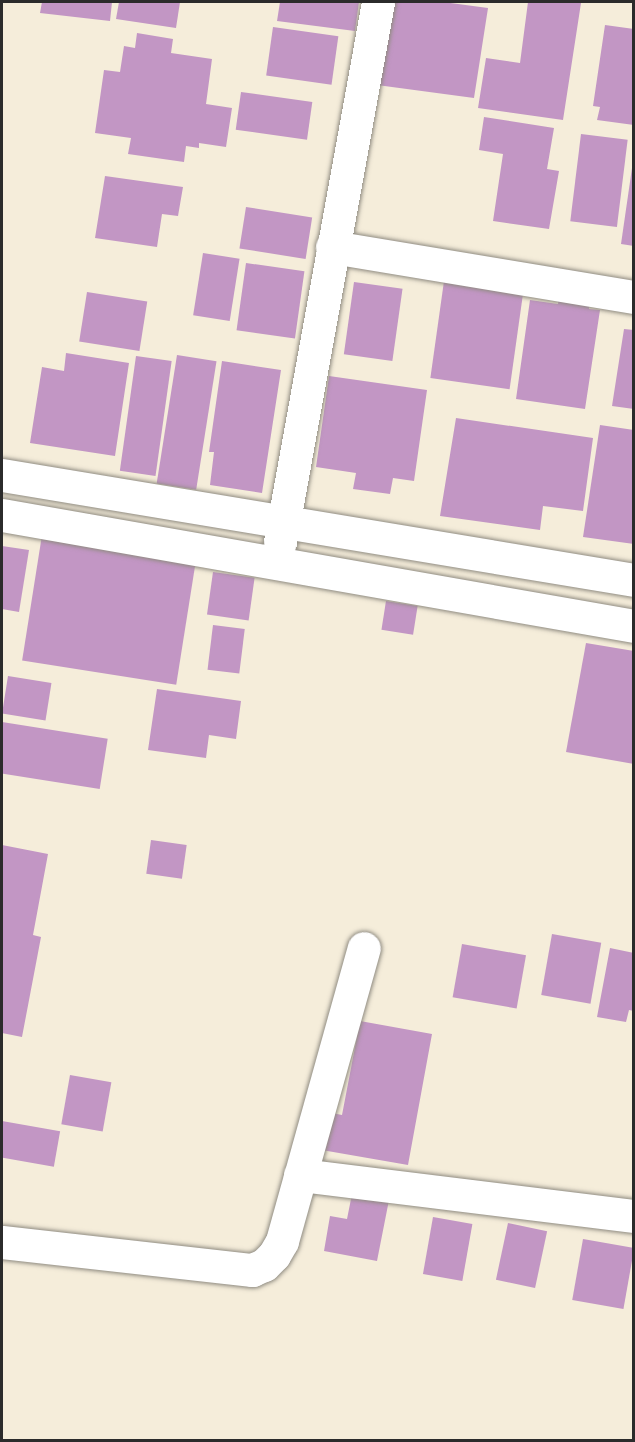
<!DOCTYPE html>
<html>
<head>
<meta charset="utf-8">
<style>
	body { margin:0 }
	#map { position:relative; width:635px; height:1442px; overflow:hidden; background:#f5edda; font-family:"Sorts Mill Goudy",serif }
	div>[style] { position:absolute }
	.building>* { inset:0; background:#c296c4; transform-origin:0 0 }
	.roads { filter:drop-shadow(0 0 2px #908c82) drop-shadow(0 0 2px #908c82) }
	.minor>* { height:33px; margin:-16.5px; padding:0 16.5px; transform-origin:16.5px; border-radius:16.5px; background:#fff }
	span { translate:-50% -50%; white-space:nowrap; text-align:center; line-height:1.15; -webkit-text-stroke:4.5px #fdfcf7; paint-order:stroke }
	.frame { position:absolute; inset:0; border:3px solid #2b2b2b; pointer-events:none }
</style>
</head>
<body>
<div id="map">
	<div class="building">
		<div style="clip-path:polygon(42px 2px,112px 2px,110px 21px,40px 13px)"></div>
		<div style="clip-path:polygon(119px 2px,180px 2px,176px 28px,116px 19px)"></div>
		<div style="clip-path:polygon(280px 2px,359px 2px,355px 31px,277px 21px)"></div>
		<div style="clip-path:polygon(390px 2px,443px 2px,488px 8px,474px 98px,377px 85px)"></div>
		<div style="clip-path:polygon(528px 2px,581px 3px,563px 120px,478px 108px,486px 58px,520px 63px)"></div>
		<div style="clip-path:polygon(605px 25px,634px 29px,634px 125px,597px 120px,600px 107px,593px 106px)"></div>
		<div style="left:273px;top:27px;width:66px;height:49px;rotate:8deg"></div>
		<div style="clip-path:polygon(137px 33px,173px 39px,171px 53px,212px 59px,206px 104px,232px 108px,226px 147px,199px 143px,199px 148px,186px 146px,184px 162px,128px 154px,131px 138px,95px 133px,104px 70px,120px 72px,124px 46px,135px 48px)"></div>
		<div style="left:241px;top:92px;width:72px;height:38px;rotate:8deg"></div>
		<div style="clip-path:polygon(484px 117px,554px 128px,547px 169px,559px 171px,549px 229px,493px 221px,503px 154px,479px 150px)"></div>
		<div style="left:581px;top:134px;width:47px;height:88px;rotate:7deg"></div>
		<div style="clip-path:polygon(632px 168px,634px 168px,634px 246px,621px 244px)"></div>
		<div style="clip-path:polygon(105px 176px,183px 187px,178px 216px,162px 214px,157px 247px,95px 238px)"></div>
		<div style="left:246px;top:207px;width:67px;height:42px;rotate:9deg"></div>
		<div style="left:203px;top:253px;width:37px;height:63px;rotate:9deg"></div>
		<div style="left:246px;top:263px;width:59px;height:68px;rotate:8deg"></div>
		<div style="left:444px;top:281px;width:80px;height:98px;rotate:8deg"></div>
		<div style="left:354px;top:282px;width:49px;height:73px;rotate:8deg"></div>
		<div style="clip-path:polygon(559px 291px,590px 295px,589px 309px,600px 310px,585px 409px,516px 399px,530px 300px,558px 304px)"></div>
		<div style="left:87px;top:292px;width:61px;height:50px;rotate:9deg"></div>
		<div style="clip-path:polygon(624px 329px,634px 330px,634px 409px,612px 406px)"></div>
		<div style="clip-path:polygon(66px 353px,129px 363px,115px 456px,30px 443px,42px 367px,64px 371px)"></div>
		<div style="left:177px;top:355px;width:40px;height:130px;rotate:9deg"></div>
		<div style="left:136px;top:356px;width:36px;height:116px;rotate:8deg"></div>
		<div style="clip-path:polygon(222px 361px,281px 370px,262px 493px,210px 485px,214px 452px,209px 452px)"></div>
		<div style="clip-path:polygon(329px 376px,427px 390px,414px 481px,393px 478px,390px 494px,353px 489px,356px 473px,316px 467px)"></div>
		<div style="clip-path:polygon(456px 418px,593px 438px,583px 511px,543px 506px,540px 530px,440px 516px)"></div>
		<div style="clip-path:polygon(600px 425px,634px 430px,634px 544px,583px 537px)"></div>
		<div style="left:42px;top:535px;width:156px;height:127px;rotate:9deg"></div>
		<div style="clip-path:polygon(2px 546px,29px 550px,19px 612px,2px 609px)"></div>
		<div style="left:213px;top:572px;width:42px;height:43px;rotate:8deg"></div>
		<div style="left:386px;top:601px;width:32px;height:29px;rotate:9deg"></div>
		<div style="left:213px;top:625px;width:32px;height:45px;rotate:7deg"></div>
		<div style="clip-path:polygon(586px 643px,634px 651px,634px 764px,566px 752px)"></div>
		<div style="left:8px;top:676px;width:44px;height:38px;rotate:9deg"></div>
		<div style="clip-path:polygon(157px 689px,241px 701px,236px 739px,209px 735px,206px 758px,148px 750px)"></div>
		<div style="left:2px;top:722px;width:107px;height:51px;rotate:9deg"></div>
		<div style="left:151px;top:840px;width:36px;height:34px;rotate:8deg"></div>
		<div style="clip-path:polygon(2px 845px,48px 854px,33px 935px,41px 937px,22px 1037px,2px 1033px)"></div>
		<div style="left:552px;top:934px;width:50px;height:62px;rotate:10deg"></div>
		<div style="left:462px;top:944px;width:65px;height:54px;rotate:10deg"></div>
		<div style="clip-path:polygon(610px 948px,634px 953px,634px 1011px,629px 1010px,626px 1022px,597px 1017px)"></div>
		<div style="clip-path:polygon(360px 1021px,432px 1034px,408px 1165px,316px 1149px,322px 1111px,342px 1115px)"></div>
		<div style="left:70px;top:1075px;width:42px;height:50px;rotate:10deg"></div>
		<div style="left:2px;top:1121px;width:59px;height:36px;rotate:10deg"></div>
		<div style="clip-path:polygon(352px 1194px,389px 1200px,377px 1261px,324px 1251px,330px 1216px,347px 1219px)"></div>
		<div style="left:433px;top:1217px;width:40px;height:58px;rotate:10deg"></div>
		<div style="left:508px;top:1223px;width:40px;height:58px;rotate:12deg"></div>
		<div style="left:583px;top:1239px;width:52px;height:62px;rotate:10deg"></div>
	</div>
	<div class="roads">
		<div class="minor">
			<div style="left:332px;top:247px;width:306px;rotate:9.4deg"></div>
			<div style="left:2px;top:475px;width:641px;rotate:9.43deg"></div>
			<div style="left:2px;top:515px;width:642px;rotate:9.96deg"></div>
			<div style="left:280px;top:542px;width:549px;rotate:-79.71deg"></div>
			<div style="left:300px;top:1175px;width:337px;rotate:7deg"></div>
			<div style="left:2px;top:1242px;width:252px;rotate:6.4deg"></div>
			<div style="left:252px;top:1270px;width:13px;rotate:-23deg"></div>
			<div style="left:264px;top:1265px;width:14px;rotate:-45deg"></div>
			<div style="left:274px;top:1255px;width:16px;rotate:-60deg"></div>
			<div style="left:282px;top:1241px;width:304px;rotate:-74.4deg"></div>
		</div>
	</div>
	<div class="frame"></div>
</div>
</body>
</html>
